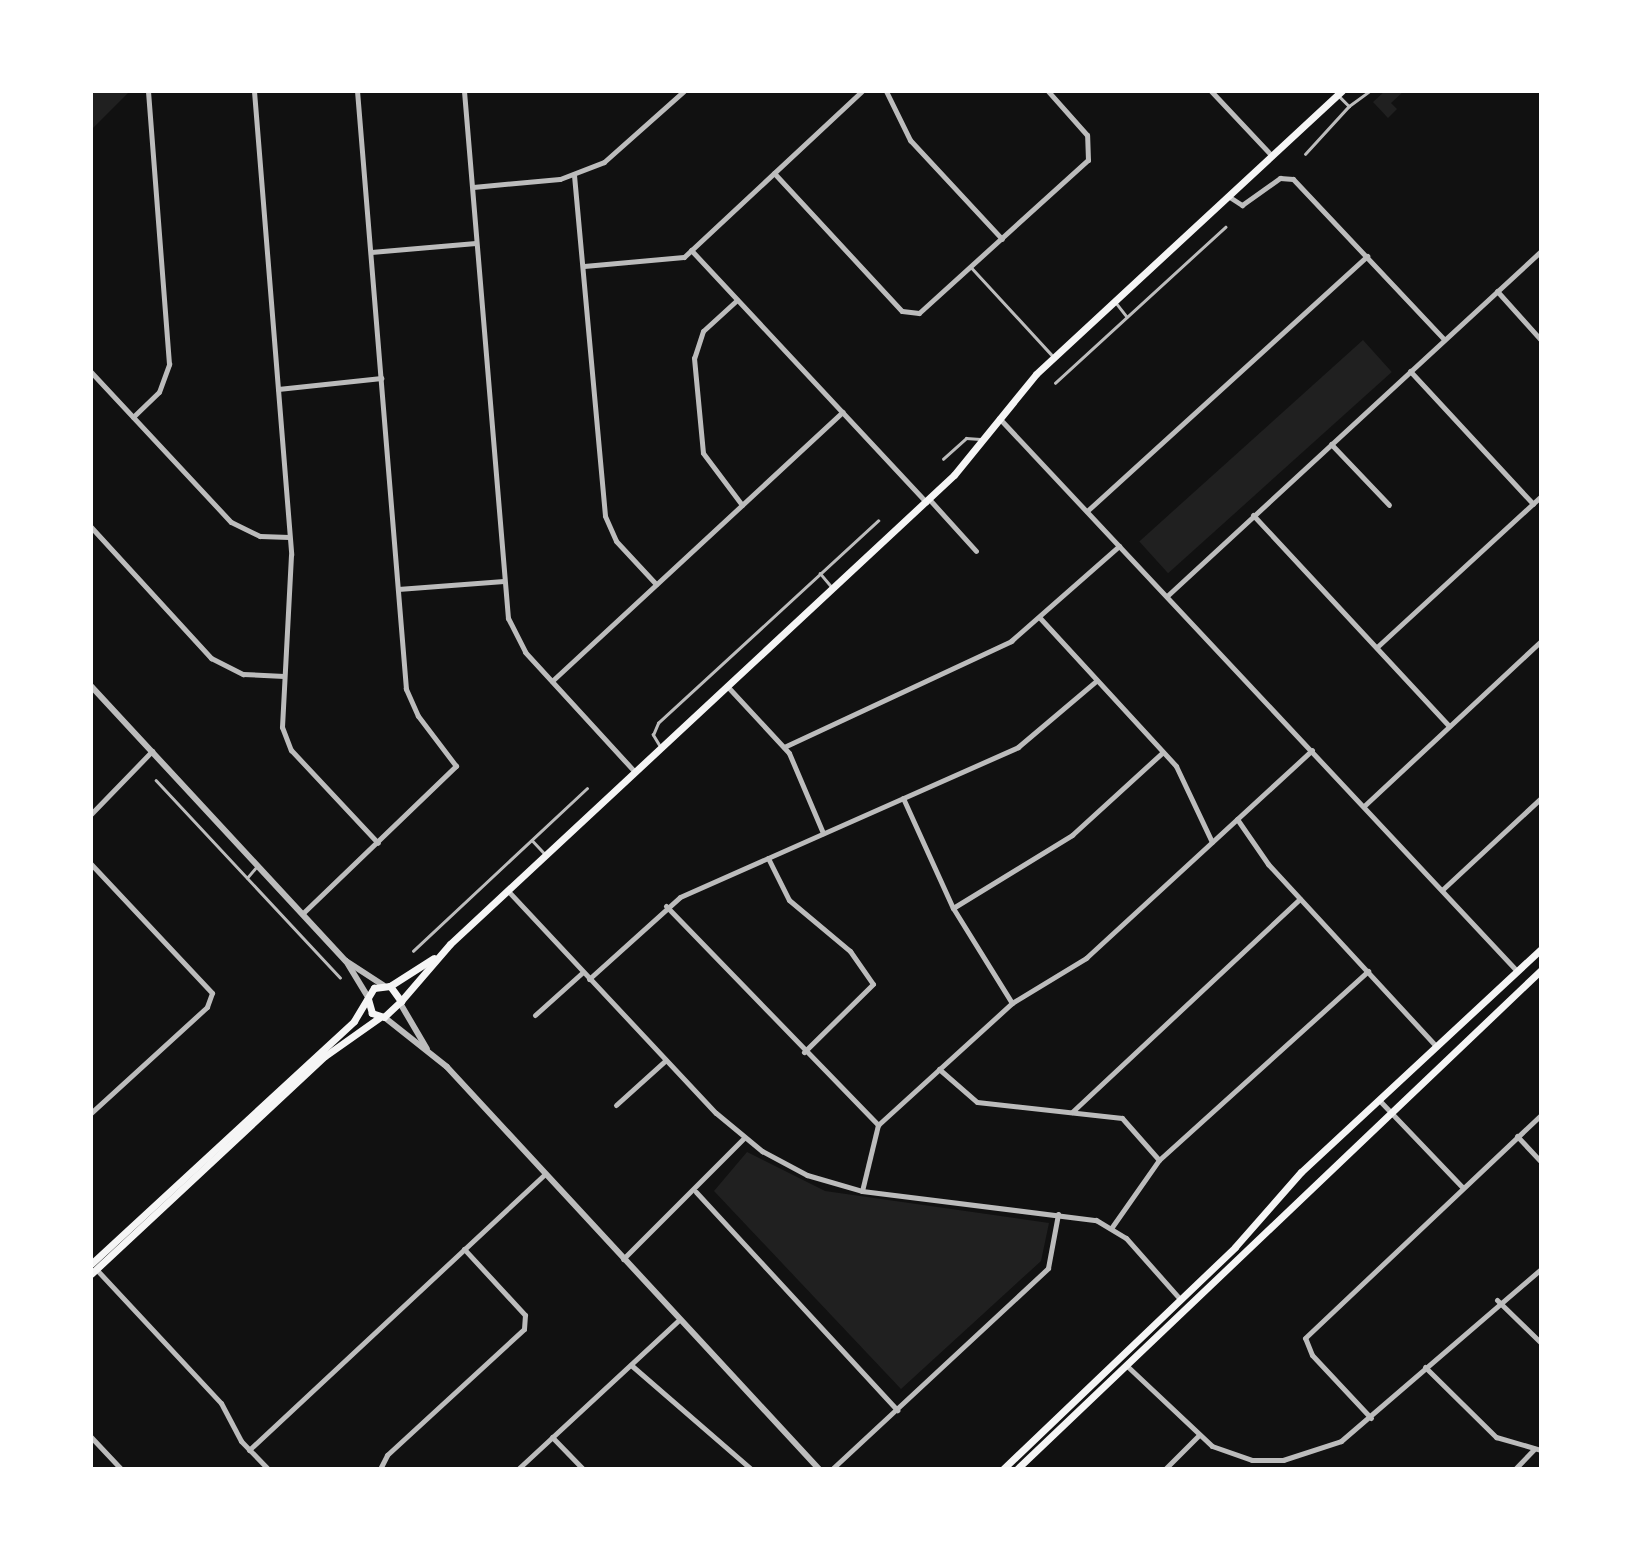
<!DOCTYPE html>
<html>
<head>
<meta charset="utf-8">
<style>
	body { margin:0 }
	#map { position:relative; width:1632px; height:1560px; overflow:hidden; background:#111; font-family:Ubuntu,sans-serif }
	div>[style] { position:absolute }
	.green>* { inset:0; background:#202020; transform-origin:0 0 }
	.service>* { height:2.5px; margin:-1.25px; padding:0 1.25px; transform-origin:1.25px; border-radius:1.25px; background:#bcbcbc }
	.minor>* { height:5px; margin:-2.5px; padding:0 2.5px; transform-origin:2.5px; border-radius:2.5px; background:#bcbcbc }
	.tertiary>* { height:6px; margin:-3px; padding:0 3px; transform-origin:3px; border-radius:3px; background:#bcbcbc }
	.secondary>* { height:7px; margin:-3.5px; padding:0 3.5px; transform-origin:3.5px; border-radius:3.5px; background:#f5f5f5 }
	span { translate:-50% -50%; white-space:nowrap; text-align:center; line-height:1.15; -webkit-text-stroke:6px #fff; paint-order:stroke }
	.frame { position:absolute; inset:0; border:93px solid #fff; pointer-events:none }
</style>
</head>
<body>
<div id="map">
	<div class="green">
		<div style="clip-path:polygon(91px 91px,130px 91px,91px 130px)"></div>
		<div style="clip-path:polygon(1385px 91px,1404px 91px,1391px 103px,1397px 109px,1388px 118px,1373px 102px)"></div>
		<div style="left:1363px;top:340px;width:43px;height:301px;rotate:48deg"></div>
		<div style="clip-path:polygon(747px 1152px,825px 1191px,1049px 1223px,1041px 1261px,901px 1389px,714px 1191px)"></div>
	</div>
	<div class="service">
		<div style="left:1340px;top:97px;width:13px;rotate:45deg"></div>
		<div style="left:1349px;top:106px;width:26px;rotate:-36deg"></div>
		<div style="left:1305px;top:154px;width:65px;rotate:-47.5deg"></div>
		<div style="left:971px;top:267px;width:120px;rotate:47.4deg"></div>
		<div style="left:1117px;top:304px;width:16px;rotate:52deg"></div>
		<div style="left:1055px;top:383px;width:231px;rotate:-42.5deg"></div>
		<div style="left:943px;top:459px;width:31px;rotate:-42deg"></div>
		<div style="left:966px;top:438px;width:14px;rotate:4deg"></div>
		<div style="left:820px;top:573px;width:17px;rotate:50deg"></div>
		<div style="left:659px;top:745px;width:12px;rotate:-121deg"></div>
		<div style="left:653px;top:735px;width:13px;rotate:-67deg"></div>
		<div style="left:658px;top:723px;width:299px;rotate:-42.6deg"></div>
		<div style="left:156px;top:780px;width:270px;rotate:47deg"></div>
		<div style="left:532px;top:840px;width:18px;rotate:47deg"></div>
		<div style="left:247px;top:878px;width:16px;rotate:-50deg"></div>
		<div style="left:413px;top:951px;width:238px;rotate:-43.1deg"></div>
	</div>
	<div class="minor">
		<div style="left:254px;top:91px;width:465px;rotate:85.4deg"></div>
		<div style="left:291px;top:555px;width:172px;rotate:93deg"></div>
		<div style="left:282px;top:727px;width:25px;rotate:69deg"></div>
		<div style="left:291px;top:750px;width:127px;rotate:46.9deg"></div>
		<div style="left:464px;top:91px;width:529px;rotate:85.23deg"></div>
		<div style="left:508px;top:618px;width:38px;rotate:63deg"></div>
		<div style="left:525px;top:652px;width:163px;rotate:47.5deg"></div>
		<div style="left:886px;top:91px;width:55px;rotate:63.9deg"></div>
		<div style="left:910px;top:140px;width:135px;rotate:47.1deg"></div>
		<div style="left:1211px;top:91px;width:89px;rotate:46.8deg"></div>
		<div style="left:774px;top:173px;width:188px;rotate:47.2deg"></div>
		<div style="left:902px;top:311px;width:17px;rotate:7deg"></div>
		<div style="left:919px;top:313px;width:228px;rotate:-42.2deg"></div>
		<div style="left:1088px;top:160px;width:25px;rotate:-92deg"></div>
		<div style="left:1087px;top:135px;width:59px;rotate:-131.6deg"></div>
		<div style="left:574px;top:175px;width:342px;rotate:84.8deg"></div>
		<div style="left:605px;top:516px;width:27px;rotate:66deg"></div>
		<div style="left:616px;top:541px;width:59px;rotate:47.1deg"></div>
		<div style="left:473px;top:187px;width:87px;rotate:-5.3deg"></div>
		<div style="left:560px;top:179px;width:47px;rotate:-21.1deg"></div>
		<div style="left:604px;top:162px;width:107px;rotate:-41.6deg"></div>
		<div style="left:1228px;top:196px;width:17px;rotate:33deg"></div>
		<div style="left:1242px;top:205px;width:47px;rotate:-35.4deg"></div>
		<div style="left:1280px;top:178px;width:13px;rotate:4deg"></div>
		<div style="left:1293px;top:179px;width:220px;rotate:46.7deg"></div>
		<div style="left:691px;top:250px;width:345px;rotate:47deg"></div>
		<div style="left:371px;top:252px;width:105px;rotate:-4.9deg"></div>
		<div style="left:584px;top:266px;width:100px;rotate:-5.1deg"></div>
		<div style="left:684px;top:257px;width:243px;rotate:-43deg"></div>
		<div style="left:1497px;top:291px;width:66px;rotate:48.1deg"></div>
		<div style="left:737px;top:300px;width:46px;rotate:137.6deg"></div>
		<div style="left:703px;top:331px;width:28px;rotate:108deg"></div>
		<div style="left:694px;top:358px;width:95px;rotate:84.6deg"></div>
		<div style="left:703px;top:453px;width:65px;rotate:53.1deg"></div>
		<div style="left:1410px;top:371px;width:181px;rotate:47.2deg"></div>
		<div style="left:91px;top:372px;width:205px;rotate:47deg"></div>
		<div style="left:231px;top:522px;width:32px;rotate:26deg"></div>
		<div style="left:260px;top:536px;width:29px;rotate:2deg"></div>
		<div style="left:278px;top:389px;width:104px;rotate:-6.1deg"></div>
		<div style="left:133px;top:417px;width:36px;rotate:-44deg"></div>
		<div style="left:159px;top:392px;width:30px;rotate:-70deg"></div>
		<div style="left:169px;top:364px;width:274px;rotate:-94.4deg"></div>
		<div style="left:999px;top:418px;width:758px;rotate:46.87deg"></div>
		<div style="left:1331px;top:444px;width:84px;rotate:46.4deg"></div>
		<div style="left:929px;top:499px;width:70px;rotate:47.9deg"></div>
		<div style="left:1087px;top:511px;width:379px;rotate:-42.3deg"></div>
		<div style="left:1253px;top:515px;width:288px;rotate:47.1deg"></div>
		<div style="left:91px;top:527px;width:178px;rotate:47.5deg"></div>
		<div style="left:211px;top:658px;width:36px;rotate:27deg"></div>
		<div style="left:243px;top:674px;width:41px;rotate:2.8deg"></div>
		<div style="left:398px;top:589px;width:106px;rotate:-4.3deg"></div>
		<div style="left:1167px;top:596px;width:509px;rotate:-42.69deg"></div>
		<div style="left:1040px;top:618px;width:201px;rotate:47.4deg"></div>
		<div style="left:1176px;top:766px;width:84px;rotate:64.7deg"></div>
		<div style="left:1377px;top:647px;width:223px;rotate:-42.6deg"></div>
		<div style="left:552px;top:681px;width:396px;rotate:-42.8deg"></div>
		<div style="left:727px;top:686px;width:91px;rotate:47.2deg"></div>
		<div style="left:789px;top:753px;width:87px;rotate:67deg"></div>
		<div style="left:784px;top:747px;width:251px;rotate:-25deg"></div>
		<div style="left:1011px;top:641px;width:144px;rotate:-41.3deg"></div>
		<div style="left:903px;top:798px;width:121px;rotate:65.6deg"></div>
		<div style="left:953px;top:908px;width:112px;rotate:58.2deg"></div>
		<div style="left:1364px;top:806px;width:242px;rotate:-43deg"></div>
		<div style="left:91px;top:814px;width:88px;rotate:-45.9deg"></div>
		<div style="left:1237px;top:819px;width:55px;rotate:55.4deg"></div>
		<div style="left:1268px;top:864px;width:248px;rotate:47.3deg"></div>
		<div style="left:768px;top:858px;width:47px;rotate:63.4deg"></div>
		<div style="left:789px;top:900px;width:80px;rotate:39.9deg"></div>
		<div style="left:850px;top:951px;width:40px;rotate:55.1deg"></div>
		<div style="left:873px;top:984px;width:97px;rotate:135.4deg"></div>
		<div style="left:91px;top:864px;width:177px;rotate:46.8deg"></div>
		<div style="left:212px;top:993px;width:15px;rotate:110deg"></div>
		<div style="left:207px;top:1007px;width:157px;rotate:137.6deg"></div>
		<div style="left:1442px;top:890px;width:135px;rotate:-42.9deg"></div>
		<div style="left:508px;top:891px;width:304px;rotate:46.9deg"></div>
		<div style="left:716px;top:1113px;width:60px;rotate:39.6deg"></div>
		<div style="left:762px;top:1151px;width:51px;rotate:28.1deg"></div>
		<div style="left:807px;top:1175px;width:57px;rotate:16.2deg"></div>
		<div style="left:862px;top:1191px;width:236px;rotate:7.1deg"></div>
		<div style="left:1096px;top:1220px;width:35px;rotate:31deg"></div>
		<div style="left:1126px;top:1238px;width:81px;rotate:48.5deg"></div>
		<div style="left:666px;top:906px;width:305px;rotate:45.9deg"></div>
		<div style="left:953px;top:908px;width:140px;rotate:-31.5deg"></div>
		<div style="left:1072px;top:835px;width:123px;rotate:-42.4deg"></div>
		<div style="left:302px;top:914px;width:214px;rotate:-43.9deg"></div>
		<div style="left:456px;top:766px;width:63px;rotate:-127.2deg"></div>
		<div style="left:418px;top:716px;width:30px;rotate:-114deg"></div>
		<div style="left:406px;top:689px;width:600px;rotate:-94.68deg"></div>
		<div style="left:589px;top:979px;width:122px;rotate:-42deg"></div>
		<div style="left:680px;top:897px;width:370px;rotate:-23.9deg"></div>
		<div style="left:1018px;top:747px;width:102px;rotate:-40.2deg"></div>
		<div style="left:535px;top:1015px;width:64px;rotate:-41.9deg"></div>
		<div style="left:939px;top:1069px;width:50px;rotate:41deg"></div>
		<div style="left:977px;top:1102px;width:146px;rotate:6.3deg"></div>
		<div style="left:1122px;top:1118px;width:56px;rotate:48.6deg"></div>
		<div style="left:1379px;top:1100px;width:120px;rotate:46.3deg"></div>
		<div style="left:616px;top:1105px;width:67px;rotate:-42deg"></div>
		<div style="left:1072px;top:1112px;width:312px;rotate:-43.1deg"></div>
		<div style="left:1517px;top:1136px;width:35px;rotate:47deg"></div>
		<div style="left:862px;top:1191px;width:68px;rotate:-76.4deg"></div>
		<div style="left:878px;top:1125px;width:181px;rotate:-42.3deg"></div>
		<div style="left:1012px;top:1003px;width:87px;rotate:-31.3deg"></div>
		<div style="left:1086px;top:958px;width:307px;rotate:-42.6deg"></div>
		<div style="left:696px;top:1192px;width:297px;rotate:47.3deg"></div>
		<div style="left:1112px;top:1227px;width:82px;rotate:-55deg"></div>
		<div style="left:1159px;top:1160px;width:282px;rotate:-42.1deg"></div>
		<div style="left:623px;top:1259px;width:171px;rotate:-45deg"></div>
		<div style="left:96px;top:1269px;width:183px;rotate:47deg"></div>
		<div style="left:221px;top:1403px;width:43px;rotate:62.2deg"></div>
		<div style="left:241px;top:1441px;width:39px;rotate:46deg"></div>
		<div style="left:1497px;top:1300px;width:62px;rotate:44.3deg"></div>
		<div style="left:631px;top:1365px;width:159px;rotate:40.9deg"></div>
		<div style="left:1126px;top:1365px;width:118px;rotate:43.3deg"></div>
		<div style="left:1212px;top:1446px;width:42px;rotate:19.3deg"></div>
		<div style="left:1252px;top:1460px;width:31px"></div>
		<div style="left:1283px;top:1460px;width:61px;rotate:-18.1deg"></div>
		<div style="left:1341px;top:1441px;width:264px;rotate:-40.7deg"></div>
		<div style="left:1425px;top:1367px;width:100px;rotate:44.6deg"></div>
		<div style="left:1496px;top:1437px;width:47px;rotate:16.1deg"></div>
		<div style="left:1371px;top:1418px;width:86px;rotate:-133.1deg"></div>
		<div style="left:1312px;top:1355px;width:18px;rotate:-112deg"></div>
		<div style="left:1305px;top:1338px;width:325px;rotate:-43.4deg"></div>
		<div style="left:91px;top:1437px;width:44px;rotate:46.8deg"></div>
		<div style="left:552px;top:1437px;width:45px;rotate:45.9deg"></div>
		<div style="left:249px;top:1450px;width:405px;rotate:-43deg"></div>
		<div style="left:380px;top:1469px;width:16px;rotate:-63deg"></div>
		<div style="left:387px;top:1455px;width:186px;rotate:-42.6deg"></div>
		<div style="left:524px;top:1329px;width:14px;rotate:-86deg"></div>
		<div style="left:525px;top:1315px;width:90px;rotate:-132.7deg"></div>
		<div style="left:518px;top:1469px;width:219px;rotate:-42.8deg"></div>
		<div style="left:832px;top:1469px;width:295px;rotate:-42.9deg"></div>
		<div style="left:1048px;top:1268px;width:55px;rotate:-79.5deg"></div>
		<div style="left:1165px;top:1469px;width:47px;rotate:-45deg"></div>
		<div style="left:1515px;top:1469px;width:28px;rotate:-46deg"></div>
	</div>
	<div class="tertiary">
		<div style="left:91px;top:686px;width:375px;rotate:47.2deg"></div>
		<div style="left:346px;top:961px;width:42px;rotate:58.6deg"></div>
		<div style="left:346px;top:961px;width:44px;rotate:33deg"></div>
		<div style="left:400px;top:1003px;width:53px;rotate:59.6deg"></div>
		<div style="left:384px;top:1017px;width:80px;rotate:38.4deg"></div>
		<div style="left:447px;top:1067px;width:548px;rotate:47.22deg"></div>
	</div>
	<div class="secondary">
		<div style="left:390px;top:986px;width:52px;rotate:-32.5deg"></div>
		<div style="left:401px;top:1001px;width:75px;rotate:-49.3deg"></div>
		<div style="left:450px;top:944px;width:688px;rotate:-42.94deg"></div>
		<div style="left:954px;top:475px;width:130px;rotate:-50.9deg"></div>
		<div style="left:1036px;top:374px;width:417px;rotate:-42.8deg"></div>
		<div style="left:91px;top:1264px;width:358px;rotate:-42.7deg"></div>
		<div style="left:354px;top:1021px;width:39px;rotate:-59deg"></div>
		<div style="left:374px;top:988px;width:16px;rotate:-7deg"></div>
		<div style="left:390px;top:986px;width:19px;rotate:54deg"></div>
		<div style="left:401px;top:1001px;width:23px;rotate:137deg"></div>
		<div style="left:384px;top:1017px;width:13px;rotate:-162deg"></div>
		<div style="left:372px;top:1013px;width:15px;rotate:-106deg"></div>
		<div style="left:91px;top:1274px;width:320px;rotate:-43deg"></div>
		<div style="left:325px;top:1056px;width:67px;rotate:-35.3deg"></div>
		<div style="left:1003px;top:1469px;width:321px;rotate:-43.7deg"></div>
		<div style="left:1235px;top:1247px;width:100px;rotate:-48.7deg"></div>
		<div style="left:1301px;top:1172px;width:328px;rotate:-42.9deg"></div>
		<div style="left:1017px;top:1469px;width:724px;rotate:-43.6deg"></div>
	</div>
	<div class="frame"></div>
</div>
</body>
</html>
